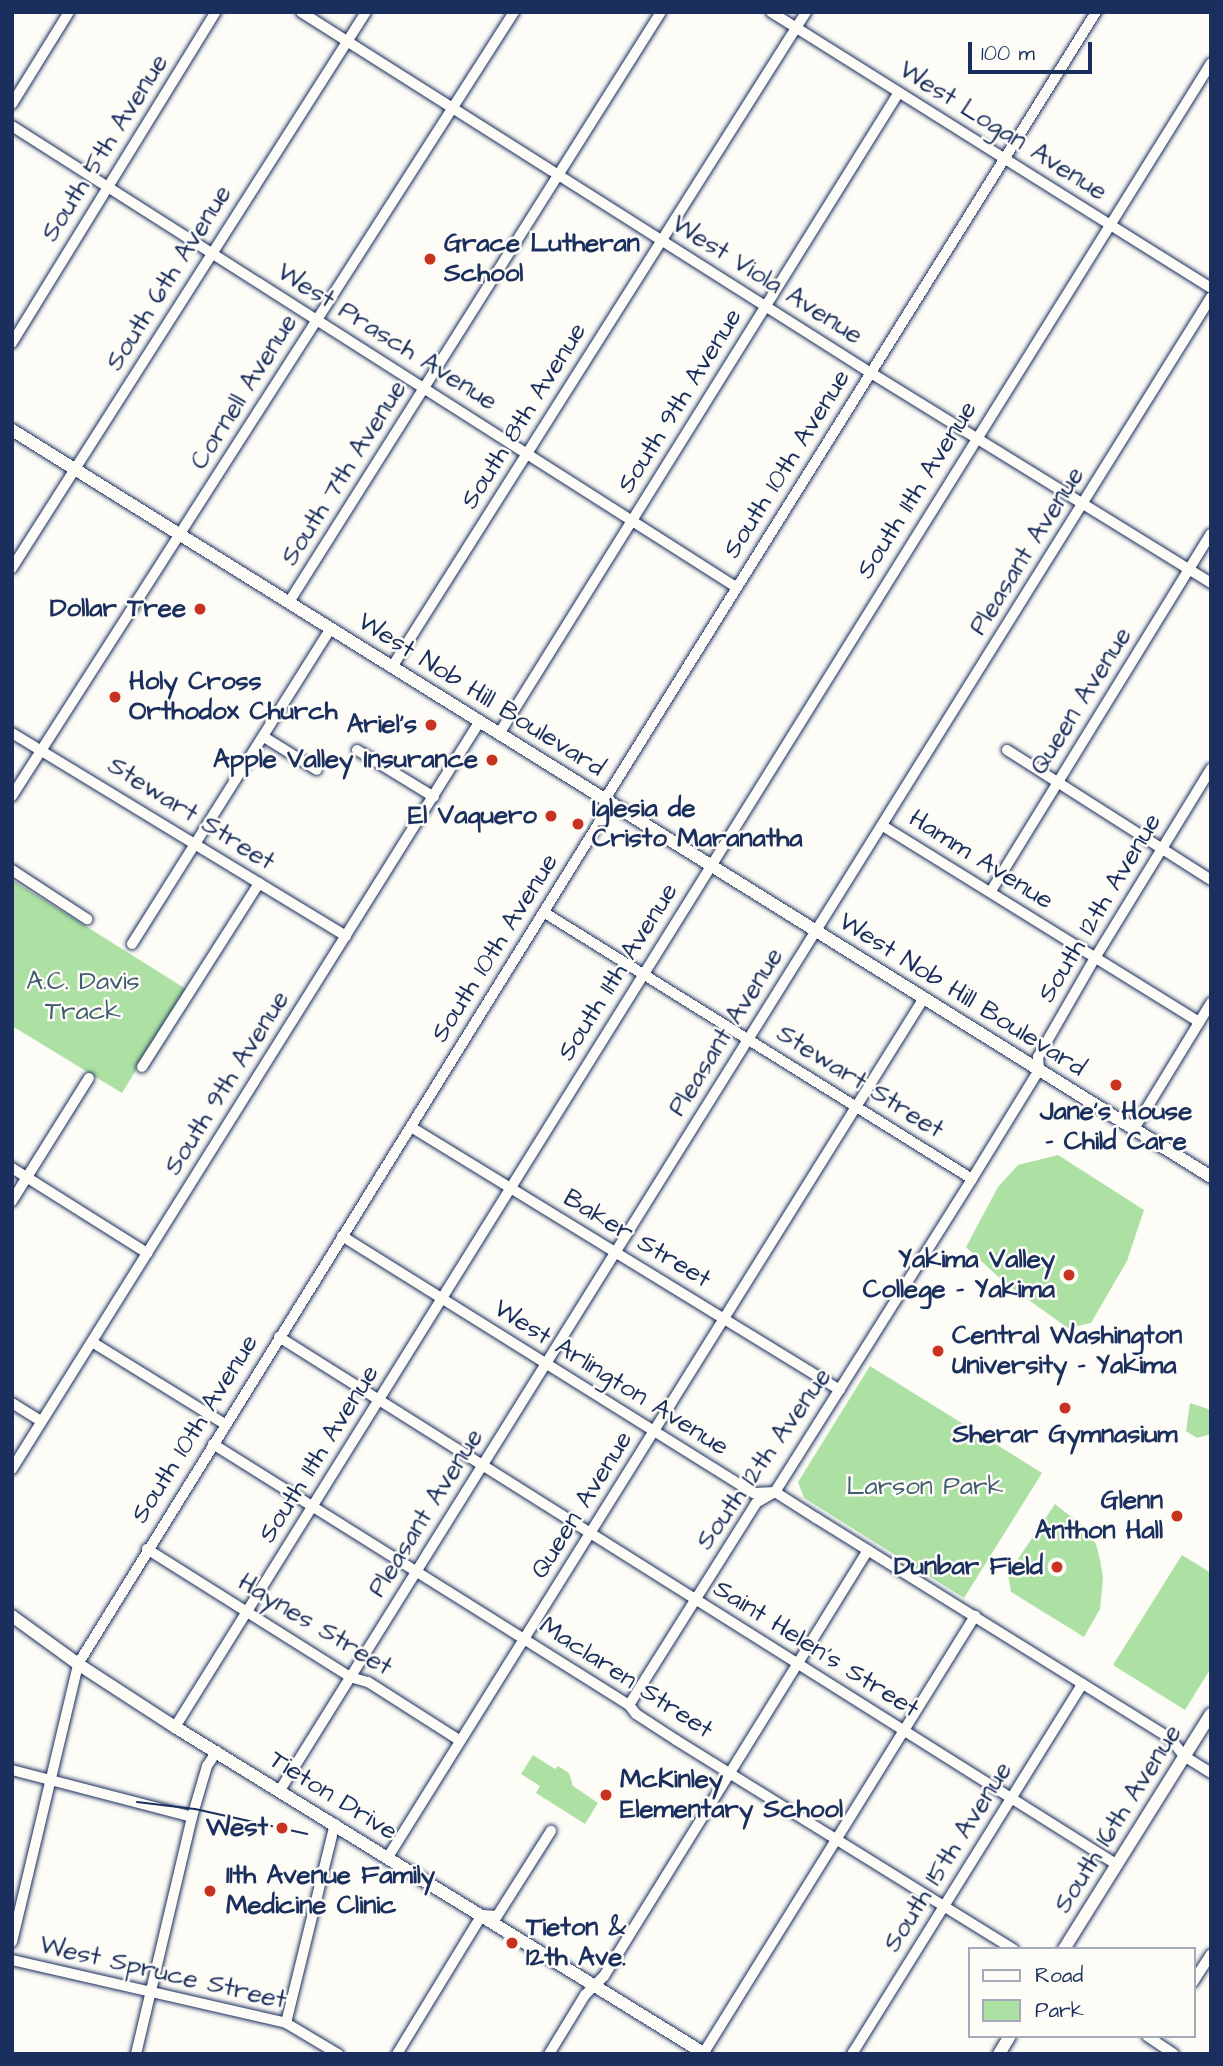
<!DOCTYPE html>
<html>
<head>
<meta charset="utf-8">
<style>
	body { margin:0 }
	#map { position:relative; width:1223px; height:2066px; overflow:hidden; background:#fdfcf7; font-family:"Architects Daughter",sans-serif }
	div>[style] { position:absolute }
	.green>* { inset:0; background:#ace1a3 }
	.roads { filter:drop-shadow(0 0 2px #1b2f5e) drop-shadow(0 0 2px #1b2f5e) }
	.minor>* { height:10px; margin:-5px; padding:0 5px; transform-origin:5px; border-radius:5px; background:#fdfcf7 }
	.major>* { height:12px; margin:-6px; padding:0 6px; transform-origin:6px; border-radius:6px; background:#fdfcf7 }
	.tram>* { height:2px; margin:-1px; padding:0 1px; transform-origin:1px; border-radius:1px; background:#1b2f5e }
	.dots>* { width:19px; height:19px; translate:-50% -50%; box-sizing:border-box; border:4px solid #fdfcf7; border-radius:50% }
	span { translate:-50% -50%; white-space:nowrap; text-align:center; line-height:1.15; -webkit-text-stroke:5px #fdfcf7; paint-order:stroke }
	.street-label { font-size:26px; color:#1b2f5e }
	.poi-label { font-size:26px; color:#1b2f5e; font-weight:700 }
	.left { translate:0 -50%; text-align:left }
	.right { translate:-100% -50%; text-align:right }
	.park-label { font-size:26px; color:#3f5c6f }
	.frame { position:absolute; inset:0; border:14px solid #1b2f5e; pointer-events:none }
	.legend { position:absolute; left:968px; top:1947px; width:228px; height:91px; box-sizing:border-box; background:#fdfcf7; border:2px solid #a3aaba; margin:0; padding:9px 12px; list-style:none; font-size:21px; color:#1b2f5e }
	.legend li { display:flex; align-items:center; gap:14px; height:35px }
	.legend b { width:35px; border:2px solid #a3aaba }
	.scale { position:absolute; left:968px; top:42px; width:124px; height:32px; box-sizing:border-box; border:4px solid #1b2f5e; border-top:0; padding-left:9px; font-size:21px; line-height:24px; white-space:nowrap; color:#1b2f5e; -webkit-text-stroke:5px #fdfcf7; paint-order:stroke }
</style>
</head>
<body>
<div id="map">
	<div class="green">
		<div style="clip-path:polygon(12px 880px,186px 989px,122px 1093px,12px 1026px)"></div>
		<div style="clip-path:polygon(1058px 1155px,1144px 1210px,1127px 1261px,1091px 1323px,1068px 1328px,1006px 1284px,966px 1247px,998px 1187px,1018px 1165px)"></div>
		<div style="clip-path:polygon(870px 1366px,1042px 1473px,964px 1598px,804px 1498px,798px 1482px)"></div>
		<div style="clip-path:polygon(1190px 1403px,1211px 1410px,1211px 1434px,1197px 1438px,1186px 1431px)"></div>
		<div style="clip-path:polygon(1055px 1504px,1083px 1526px,1096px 1544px,1100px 1560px,1103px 1578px,1100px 1609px,1084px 1637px,1011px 1592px,1008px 1574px)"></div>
		<div style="clip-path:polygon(1182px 1555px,1211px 1573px,1211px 1668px,1185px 1710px,1113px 1665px)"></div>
		<div style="clip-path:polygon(533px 1755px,555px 1769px,558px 1766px,569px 1773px,573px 1786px,598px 1803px,585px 1824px,536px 1793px,540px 1786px,521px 1774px)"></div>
	</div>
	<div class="roads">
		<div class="minor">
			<div style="left:301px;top:12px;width:675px;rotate:32.35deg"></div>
			<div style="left:871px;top:373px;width:400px;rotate:31.7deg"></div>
			<div style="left:771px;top:12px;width:519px;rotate:32.1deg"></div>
			<div style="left:12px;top:104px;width:108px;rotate:-58.2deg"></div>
			<div style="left:12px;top:126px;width:858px;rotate:32.49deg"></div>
			<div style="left:12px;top:343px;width:389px;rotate:-58.4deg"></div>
			<div style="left:12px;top:568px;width:659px;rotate:-57.52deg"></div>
			<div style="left:289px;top:602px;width:697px;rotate:-57.77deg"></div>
			<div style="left:392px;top:667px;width:775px;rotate:-57.7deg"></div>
			<div style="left:12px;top:733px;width:391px;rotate:31.3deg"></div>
			<div style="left:499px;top:734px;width:756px;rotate:-58.07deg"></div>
			<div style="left:264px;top:737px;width:62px;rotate:31.9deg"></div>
			<div style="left:357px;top:750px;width:90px;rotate:31.4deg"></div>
			<div style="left:1007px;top:750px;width:242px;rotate:32.5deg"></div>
			<div style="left:12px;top:796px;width:931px;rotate:-57.37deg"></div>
			<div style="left:883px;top:826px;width:372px;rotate:31.8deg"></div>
			<div style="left:12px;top:870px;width:90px;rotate:33.2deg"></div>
			<div style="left:991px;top:891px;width:419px;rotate:-58.4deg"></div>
			<div style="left:545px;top:913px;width:503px;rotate:31.92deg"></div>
			<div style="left:132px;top:944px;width:373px;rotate:-57.8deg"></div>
			<div style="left:142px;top:1067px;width:218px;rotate:-57.5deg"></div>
			<div style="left:411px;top:1127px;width:503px;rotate:31.51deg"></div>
			<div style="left:1134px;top:1129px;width:148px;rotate:-58.6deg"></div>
			<div style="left:12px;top:1168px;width:160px;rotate:32.2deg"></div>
			<div style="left:12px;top:1201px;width:145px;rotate:-58deg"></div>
			<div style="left:342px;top:1236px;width:486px;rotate:32deg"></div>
			<div style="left:754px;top:1493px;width:21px;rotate:-3deg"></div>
			<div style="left:775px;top:1492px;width:49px;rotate:32.4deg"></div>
			<div style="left:816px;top:1518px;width:417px;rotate:31.9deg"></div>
			<div style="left:1170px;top:1738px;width:23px;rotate:52deg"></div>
			<div style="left:1184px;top:1756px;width:32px;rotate:32deg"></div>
			<div style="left:279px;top:1337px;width:989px;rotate:32.2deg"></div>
			<div style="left:92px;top:1342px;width:156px;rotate:31.7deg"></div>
			<div style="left:12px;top:1403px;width:34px;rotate:32deg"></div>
			<div style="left:213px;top:1444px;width:491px;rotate:32.1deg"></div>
			<div style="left:629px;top:1705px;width:11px;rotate:52deg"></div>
			<div style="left:636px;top:1714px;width:48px;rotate:33deg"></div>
			<div style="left:676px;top:1740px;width:397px;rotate:31.8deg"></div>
			<div style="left:12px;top:1469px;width:882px;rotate:-57.97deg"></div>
			<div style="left:147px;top:1549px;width:240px;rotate:32.2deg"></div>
			<div style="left:350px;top:1677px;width:19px;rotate:16deg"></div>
			<div style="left:368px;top:1682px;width:108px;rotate:32.5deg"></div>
			<div style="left:629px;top:1705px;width:239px;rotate:-57.8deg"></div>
			<div style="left:756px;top:1503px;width:22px;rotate:-30deg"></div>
			<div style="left:775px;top:1492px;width:370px;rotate:-57.8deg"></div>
			<div style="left:972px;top:1179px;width:128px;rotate:-58.4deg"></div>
			<div style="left:1039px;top:1070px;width:13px;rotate:-94deg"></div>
			<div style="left:1038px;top:1057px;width:114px;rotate:-60.1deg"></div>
			<div style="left:1095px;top:958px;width:222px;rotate:-58.5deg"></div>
			<div style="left:175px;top:1727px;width:1960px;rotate:-58.09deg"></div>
			<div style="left:12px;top:1770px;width:186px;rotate:14.6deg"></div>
			<div style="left:280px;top:1790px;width:1759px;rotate:-58.05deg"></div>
			<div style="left:388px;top:1857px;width:1013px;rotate:-58.04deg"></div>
			<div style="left:12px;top:1942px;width:286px;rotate:-76.6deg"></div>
			<div style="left:78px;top:1664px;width:995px;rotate:-58.23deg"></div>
			<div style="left:602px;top:818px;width:19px;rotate:-81deg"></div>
			<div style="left:605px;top:799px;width:928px;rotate:-58.04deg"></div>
			<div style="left:12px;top:1960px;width:281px;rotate:12.9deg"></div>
			<div style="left:286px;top:2023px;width:61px;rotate:30.8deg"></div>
			<div style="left:1193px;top:1982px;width:33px;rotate:-57deg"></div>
			<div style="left:286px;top:2023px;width:205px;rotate:-76.2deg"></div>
			<div style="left:1147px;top:2036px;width:32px;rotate:34deg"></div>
			<div style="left:136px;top:2054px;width:244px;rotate:-76.7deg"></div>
			<div style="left:192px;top:1817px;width:53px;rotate:-73.6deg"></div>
			<div style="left:207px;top:1766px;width:18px;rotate:-56deg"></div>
			<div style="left:397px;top:2054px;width:163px;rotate:-58.6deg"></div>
			<div style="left:482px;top:1915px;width:15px;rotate:4deg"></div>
			<div style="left:497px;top:1916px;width:101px;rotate:-57.6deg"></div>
			<div style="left:549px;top:2054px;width:69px;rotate:-58.6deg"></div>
			<div style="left:585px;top:1995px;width:27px;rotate:-45deg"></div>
			<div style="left:604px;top:1976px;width:501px;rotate:-58.21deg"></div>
			<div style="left:703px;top:2054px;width:516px;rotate:-58.16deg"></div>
			<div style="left:852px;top:2054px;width:436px;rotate:-58.1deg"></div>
		</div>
		<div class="major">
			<div style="left:12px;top:430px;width:1413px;rotate:31.92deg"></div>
			<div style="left:12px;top:1616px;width:82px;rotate:36deg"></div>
			<div style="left:78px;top:1664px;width:116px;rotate:33deg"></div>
			<div style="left:175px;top:1727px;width:623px;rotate:31.67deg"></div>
			<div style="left:1064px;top:1949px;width:277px;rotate:-58deg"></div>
			<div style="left:999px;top:2054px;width:21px;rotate:-59deg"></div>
		</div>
	</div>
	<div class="tram">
		<div style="left:137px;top:1802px;width:58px;rotate:6.9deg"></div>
		<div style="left:195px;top:1809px;width:115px;rotate:12.6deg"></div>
	</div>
	<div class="dots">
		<div style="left:430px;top:259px;background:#c8321e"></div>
		<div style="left:200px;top:609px;background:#c8321e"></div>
		<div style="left:115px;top:697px;background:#c8321e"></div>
		<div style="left:431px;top:725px;background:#c8321e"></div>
		<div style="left:492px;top:760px;background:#c8321e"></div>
		<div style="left:551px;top:816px;background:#c8321e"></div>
		<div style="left:578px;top:824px;background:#c8321e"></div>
		<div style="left:1116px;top:1085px;background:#c8321e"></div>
		<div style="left:1069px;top:1275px;background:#c8321e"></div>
		<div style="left:938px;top:1351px;background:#c8321e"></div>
		<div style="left:1065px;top:1408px;background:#c8321e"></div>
		<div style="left:1177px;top:1516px;background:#c8321e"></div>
		<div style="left:1057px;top:1567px;background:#c8321e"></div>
		<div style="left:606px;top:1795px;background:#c8321e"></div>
		<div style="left:282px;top:1828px;background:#c8321e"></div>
		<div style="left:210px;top:1891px;background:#c8321e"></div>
		<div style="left:512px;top:1943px;background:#c8321e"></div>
	</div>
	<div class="street-label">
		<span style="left:1003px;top:131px;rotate:32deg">West Logan Avenue</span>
		<span style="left:105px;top:148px;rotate:-58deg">South 5th Avenue</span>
		<span style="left:169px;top:278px;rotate:-58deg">South 6th Avenue</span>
		<span style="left:767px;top:280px;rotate:32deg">West Viola Avenue</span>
		<span style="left:387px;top:337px;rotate:32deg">West Prasch Avenue</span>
		<span style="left:244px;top:392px;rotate:-58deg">Cornell Avenue</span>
		<span style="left:680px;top:401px;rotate:-58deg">South 9th Avenue</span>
		<span style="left:524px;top:416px;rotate:-58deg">South 8th Avenue</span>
		<span style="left:787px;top:464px;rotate:-58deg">South 10th Avenue</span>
		<span style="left:344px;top:473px;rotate:-58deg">South 7th Avenue</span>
		<span style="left:917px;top:490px;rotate:-58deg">South 11th Avenue</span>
		<span style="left:1027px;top:551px;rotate:-58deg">Pleasant Avenue</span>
		<span style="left:481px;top:695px;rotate:32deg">West Nob Hill Boulevard</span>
		<span style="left:1081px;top:701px;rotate:-58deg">Queen Avenue</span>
		<span style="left:191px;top:814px;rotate:32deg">Stewart Street</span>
		<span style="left:981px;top:860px;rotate:32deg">Hamm Avenue</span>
		<span style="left:1100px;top:908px;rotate:-59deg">South 12th Avenue</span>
		<span style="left:495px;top:948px;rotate:-58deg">South 10th Avenue</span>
		<span style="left:618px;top:972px;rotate:-58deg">South 11th Avenue</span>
		<span style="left:962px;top:995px;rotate:32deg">West Nob Hill Boulevard</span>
		<span style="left:726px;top:1032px;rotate:-58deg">Pleasant Avenue</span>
		<span style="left:860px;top:1082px;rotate:32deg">Stewart Street</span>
		<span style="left:227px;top:1083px;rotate:-58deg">South 9th Avenue</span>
		<span style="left:637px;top:1239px;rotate:31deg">Baker Street</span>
		<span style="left:611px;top:1378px;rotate:32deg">West Arlington Avenue</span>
		<span style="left:195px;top:1429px;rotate:-58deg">South 10th Avenue</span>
		<span style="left:319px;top:1454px;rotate:-58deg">South 11th Avenue</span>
		<span style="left:764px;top:1459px;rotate:-55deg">South 12th Avenue</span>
		<span style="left:582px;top:1505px;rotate:-58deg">Queen Avenue</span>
		<span style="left:426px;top:1513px;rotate:-58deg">Pleasant Avenue</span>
		<span style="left:315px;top:1625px;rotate:31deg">Haynes Street</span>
		<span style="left:816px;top:1649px;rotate:32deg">Saint Helen's Street</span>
		<span style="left:626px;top:1678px;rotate:33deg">Maclaren Street</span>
		<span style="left:333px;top:1796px;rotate:32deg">Tieton Drive</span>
		<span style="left:1118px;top:1819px;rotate:-58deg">South 16th Avenue</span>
		<span style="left:948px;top:1857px;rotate:-58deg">South 15th Avenue</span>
		<span style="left:163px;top:1973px;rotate:13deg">West Spruce Street</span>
	</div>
	<div class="poi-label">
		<span class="left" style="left:444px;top:259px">Grace Lutheran<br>School</span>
		<span class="right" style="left:186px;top:609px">Dollar Tree</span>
		<span class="left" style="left:129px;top:697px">Holy Cross<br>Orthodox Church</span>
		<span class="right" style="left:417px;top:725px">Ariel's</span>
		<span class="right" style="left:478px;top:760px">Apple Valley Insurance</span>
		<span class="left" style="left:592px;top:824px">Iglesia de<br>Cristo Maranatha</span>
		<span class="right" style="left:537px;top:816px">El Vaquero</span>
		<span style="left:1116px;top:1127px">Jane's House<br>- Child Care</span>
		<span class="right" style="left:1055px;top:1275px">Yakima Valley<br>College - Yakima</span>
		<span class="left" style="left:952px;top:1351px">Central Washington<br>University - Yakima</span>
		<span style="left:1065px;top:1435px">Sherar Gymnasium</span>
		<span class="right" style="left:1163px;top:1516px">Glenn<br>Anthon Hall</span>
		<span class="right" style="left:1043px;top:1567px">Dunbar Field</span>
		<span class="left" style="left:620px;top:1795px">McKinley<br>Elementary School</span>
		<span class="right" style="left:268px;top:1828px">West</span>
		<span class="left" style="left:226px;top:1891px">11th Avenue Family<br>Medicine Clinic</span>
		<span class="left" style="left:526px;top:1943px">Tieton &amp;<br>12th Ave.</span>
	</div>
	<div class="park-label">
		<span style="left:83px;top:997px">A.C. Davis<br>Track</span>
		<span style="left:925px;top:1487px">Larson Park</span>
	</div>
	<div class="frame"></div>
	<ul class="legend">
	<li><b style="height:9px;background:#fdfcf7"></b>Road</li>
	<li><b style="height:19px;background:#ace1a3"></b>Park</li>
	</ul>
	<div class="scale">100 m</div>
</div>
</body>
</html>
